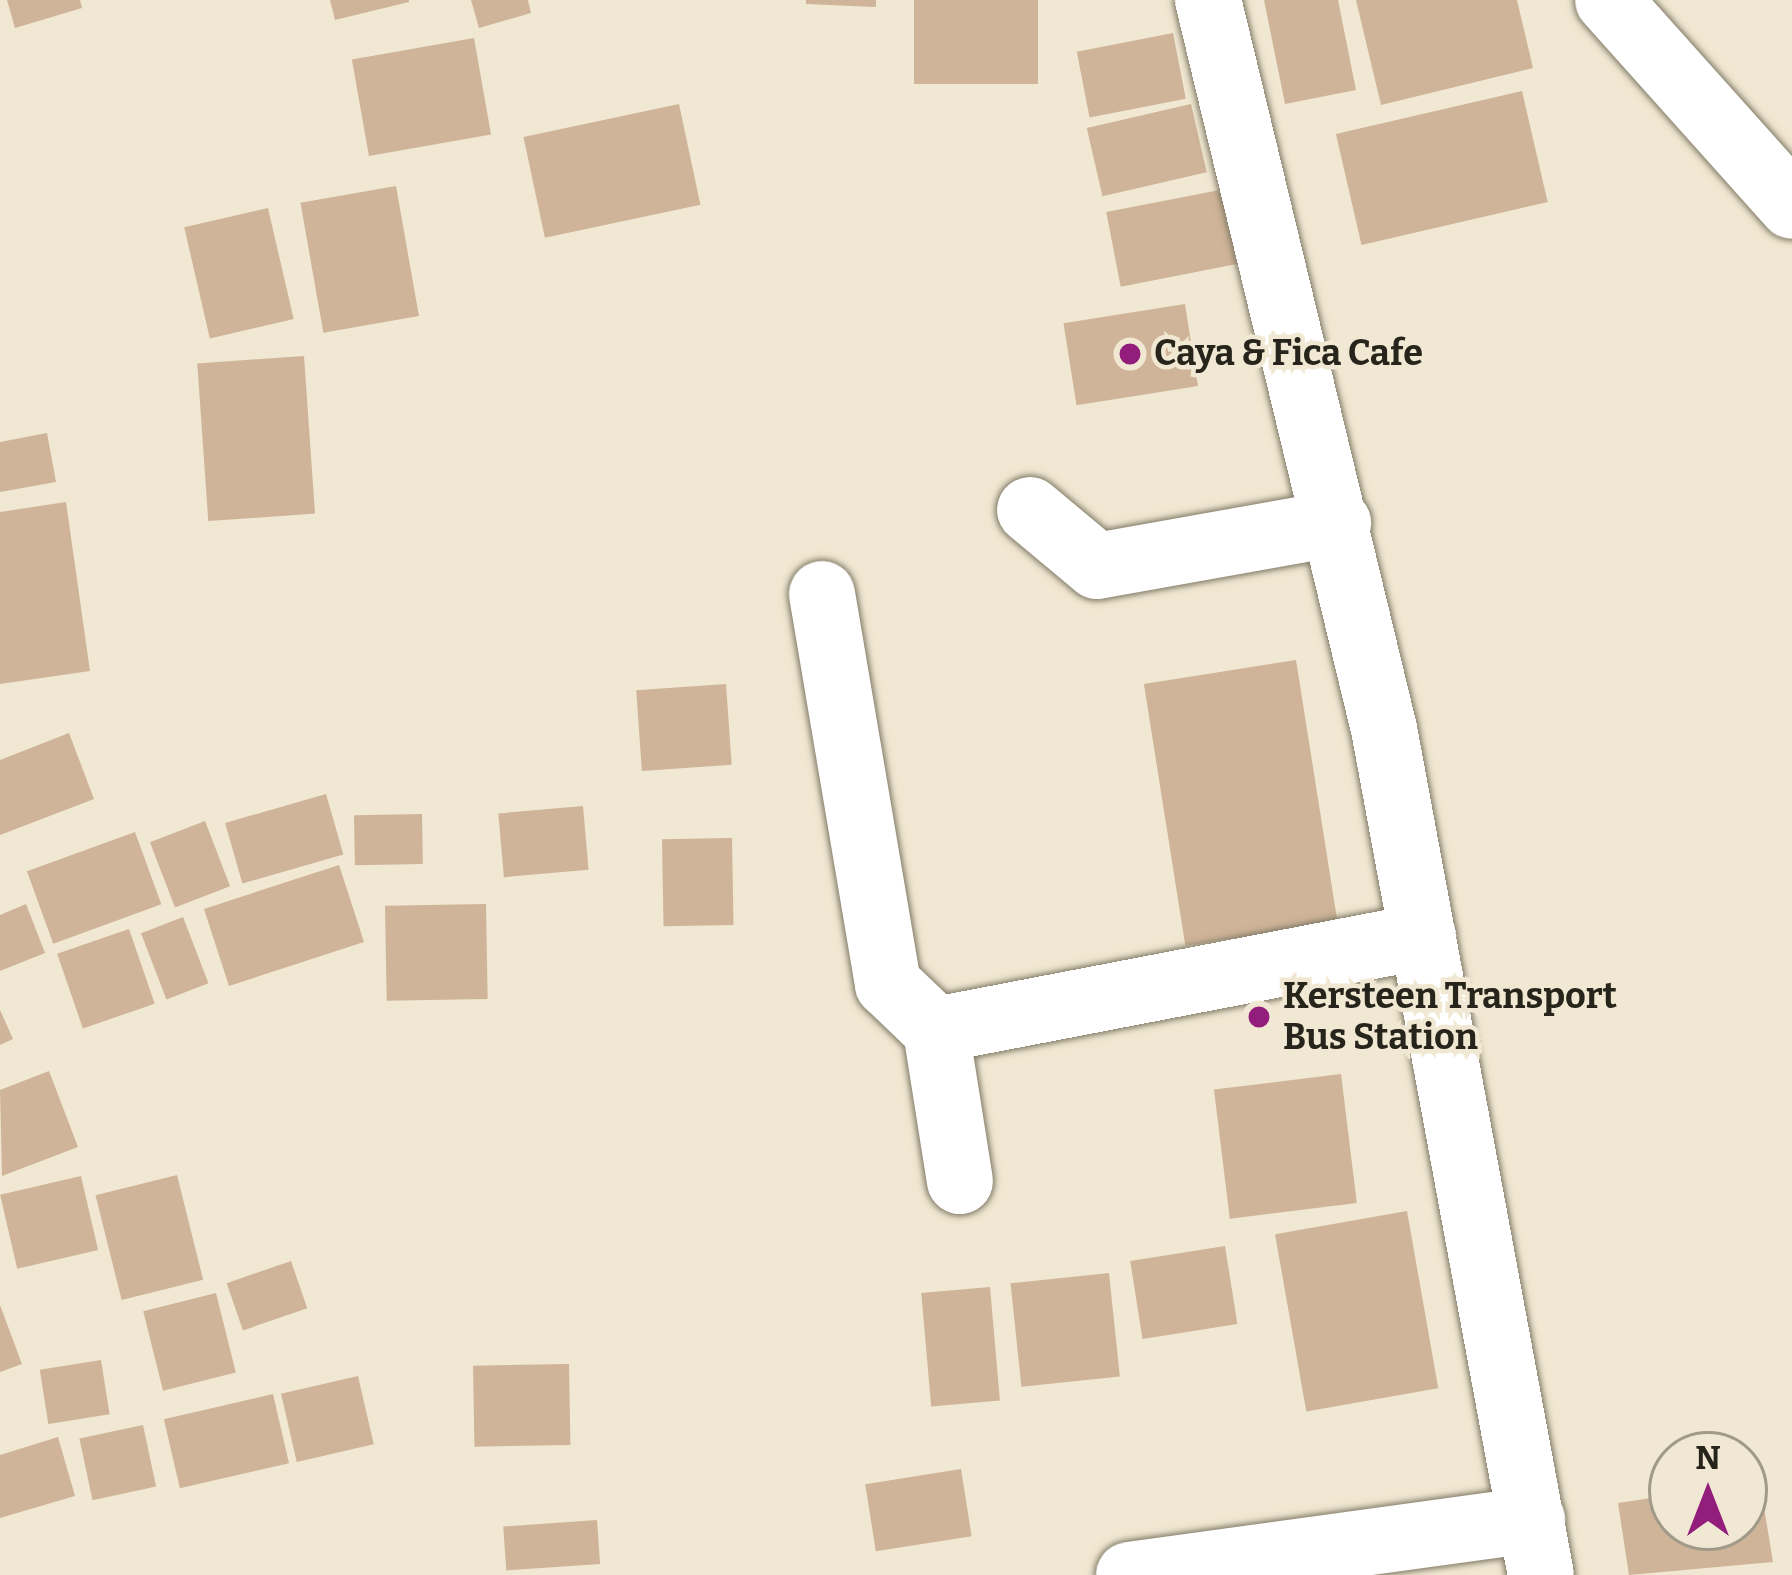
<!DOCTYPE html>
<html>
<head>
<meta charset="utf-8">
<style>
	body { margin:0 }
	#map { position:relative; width:1792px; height:1575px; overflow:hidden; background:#f0e8d2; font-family:Bitter,serif }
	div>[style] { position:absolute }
	.building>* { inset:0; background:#cfb499; transform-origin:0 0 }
	.roads { filter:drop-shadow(0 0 3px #827b67) drop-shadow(0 0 3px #827b67) }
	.minor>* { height:66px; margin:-33px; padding:0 33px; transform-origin:33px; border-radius:33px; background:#fff }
	.major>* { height:66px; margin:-33px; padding:0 33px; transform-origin:33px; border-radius:33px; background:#fff }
	.dots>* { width:33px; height:33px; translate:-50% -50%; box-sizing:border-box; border:6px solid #f0e8d2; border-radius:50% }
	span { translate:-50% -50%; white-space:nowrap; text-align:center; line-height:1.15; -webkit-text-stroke:9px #f0e8d2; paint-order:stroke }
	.poi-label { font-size:36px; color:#27241c; font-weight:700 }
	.left { translate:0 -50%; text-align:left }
	.north { position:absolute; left:1648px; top:1431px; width:120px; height:120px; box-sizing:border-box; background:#f0e8d2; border:3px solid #a09a89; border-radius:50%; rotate:0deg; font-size:33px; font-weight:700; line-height:48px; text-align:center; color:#27241c }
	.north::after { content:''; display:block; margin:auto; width:42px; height:54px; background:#931d7b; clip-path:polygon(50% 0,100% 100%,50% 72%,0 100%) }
</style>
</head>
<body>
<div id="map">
	<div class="building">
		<div style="clip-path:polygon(7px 0,80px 0,82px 8px,15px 28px)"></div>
		<div style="clip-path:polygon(330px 0,409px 0,409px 2px,335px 20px)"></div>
		<div style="clip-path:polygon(471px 0,528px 0,531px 13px,479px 28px)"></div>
		<div style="clip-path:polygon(806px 0,876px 0,876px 7px,806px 4px)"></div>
		<div style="left:914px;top:0;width:124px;height:84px"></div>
		<div style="clip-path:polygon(1264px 0,1338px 0,1356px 90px,1285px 104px)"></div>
		<div style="clip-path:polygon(1356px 0,1517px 0,1533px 68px,1381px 105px)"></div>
		<div style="left:1173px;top:33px;width:67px;height:98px;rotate:79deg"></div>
		<div style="left:474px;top:38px;width:98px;height:124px;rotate:80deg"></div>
		<div style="left:1522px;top:91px;width:114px;height:191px;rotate:77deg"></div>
		<div style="left:679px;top:104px;width:103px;height:159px;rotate:78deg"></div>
		<div style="left:1191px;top:104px;width:70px;height:107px;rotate:77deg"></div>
		<div style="left:396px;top:186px;width:132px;height:97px;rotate:80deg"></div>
		<div style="left:1225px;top:189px;width:76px;height:121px;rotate:79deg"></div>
		<div style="left:268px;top:208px;width:114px;height:86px;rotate:77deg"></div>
		<div style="left:1185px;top:304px;width:83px;height:123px;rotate:81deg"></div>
		<div style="left:304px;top:356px;width:158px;height:107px;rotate:86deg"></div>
		<div style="clip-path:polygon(47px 433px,56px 482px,0 492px,0 442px)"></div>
		<div style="clip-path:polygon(66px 502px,90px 671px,0 684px,0 512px)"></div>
		<div style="left:1296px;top:660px;width:265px;height:154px;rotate:81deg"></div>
		<div style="left:726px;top:684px;width:81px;height:90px;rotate:86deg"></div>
		<div style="clip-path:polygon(69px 733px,94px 799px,0 835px,0 760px)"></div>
		<div style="left:326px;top:794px;width:63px;height:105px;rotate:74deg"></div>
		<div style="left:583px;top:806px;width:64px;height:85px;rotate:85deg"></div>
		<div style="left:422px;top:814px;width:50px;height:68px;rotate:89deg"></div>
		<div style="left:205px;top:821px;width:70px;height:59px;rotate:69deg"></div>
		<div style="left:135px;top:832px;width:77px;height:115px;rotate:70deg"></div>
		<div style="left:732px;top:838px;width:87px;height:70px;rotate:89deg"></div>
		<div style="left:339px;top:865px;width:81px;height:142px;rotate:72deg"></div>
		<div style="clip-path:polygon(26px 904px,45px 953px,0 971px,0 915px)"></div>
		<div style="left:486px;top:904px;width:95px;height:101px;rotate:89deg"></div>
		<div style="left:183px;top:917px;width:71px;height:45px;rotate:69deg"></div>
		<div style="left:129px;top:929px;width:79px;height:76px;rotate:71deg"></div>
		<div style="clip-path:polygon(0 1010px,13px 1039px,0 1045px)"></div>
		<div style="clip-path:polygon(49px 1071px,78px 1147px,2px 1176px,0 1090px)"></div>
		<div style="left:1341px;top:1074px;width:130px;height:128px;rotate:83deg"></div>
		<div style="left:177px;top:1175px;width:108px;height:84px;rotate:76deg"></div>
		<div style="left:81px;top:1176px;width:76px;height:83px;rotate:77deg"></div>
		<div style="left:1407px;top:1211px;width:180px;height:134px;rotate:80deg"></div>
		<div style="left:1225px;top:1246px;width:79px;height:96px;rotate:81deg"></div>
		<div style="left:291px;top:1261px;width:50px;height:68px;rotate:71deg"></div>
		<div style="left:1109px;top:1273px;width:104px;height:99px;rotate:84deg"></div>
		<div style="left:990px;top:1287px;width:114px;height:69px;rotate:85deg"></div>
		<div style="left:216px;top:1293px;width:82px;height:75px;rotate:76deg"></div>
		<div style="clip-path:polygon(0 1305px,22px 1364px,0 1372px)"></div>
		<div style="left:101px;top:1360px;width:55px;height:62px;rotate:81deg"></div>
		<div style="left:569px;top:1364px;width:81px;height:96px;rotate:89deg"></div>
		<div style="left:358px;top:1376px;width:70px;height:79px;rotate:77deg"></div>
		<div style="left:273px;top:1394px;width:71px;height:112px;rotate:77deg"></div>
		<div style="left:143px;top:1425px;width:63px;height:65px;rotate:78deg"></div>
		<div style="clip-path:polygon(58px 1437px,75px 1496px,0 1518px,0 1455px)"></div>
		<div style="left:961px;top:1469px;width:68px;height:97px;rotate:81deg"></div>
		<div style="clip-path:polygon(1760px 1483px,1773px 1562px,1629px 1575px,1618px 1503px,1672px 1495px,1672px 1527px,1744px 1527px,1744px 1485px)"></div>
		<div style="left:597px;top:1520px;width:44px;height:94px;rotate:86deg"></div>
	</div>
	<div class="roads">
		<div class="minor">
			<div style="left:1608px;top:0;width:276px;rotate:48.2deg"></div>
			<div style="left:1030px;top:510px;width:87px;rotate:39.9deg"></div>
			<div style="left:1097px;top:566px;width:245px;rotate:-10.1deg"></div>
			<div style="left:822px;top:594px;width:396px;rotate:80.4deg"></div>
			<div style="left:888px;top:984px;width:66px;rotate:43.8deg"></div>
			<div style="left:936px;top:1030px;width:153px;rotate:81deg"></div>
			<div style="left:936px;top:1030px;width:496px;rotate:-10.9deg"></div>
			<div style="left:1129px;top:1575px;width:407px;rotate:-7.8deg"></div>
		</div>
		<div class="major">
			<div style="left:1208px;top:0;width:750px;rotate:76.43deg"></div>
			<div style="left:1384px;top:729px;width:860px;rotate:79.49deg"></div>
		</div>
	</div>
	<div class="dots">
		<div style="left:1130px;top:354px;background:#931d7b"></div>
		<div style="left:1259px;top:1017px;background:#931d7b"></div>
	</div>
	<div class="poi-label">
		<span class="left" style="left:1154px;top:354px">Caya &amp; Fica Cafe</span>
		<span class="left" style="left:1283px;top:1017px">Kersteen Transport<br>Bus Station</span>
	</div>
	<div class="north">N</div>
</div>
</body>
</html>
